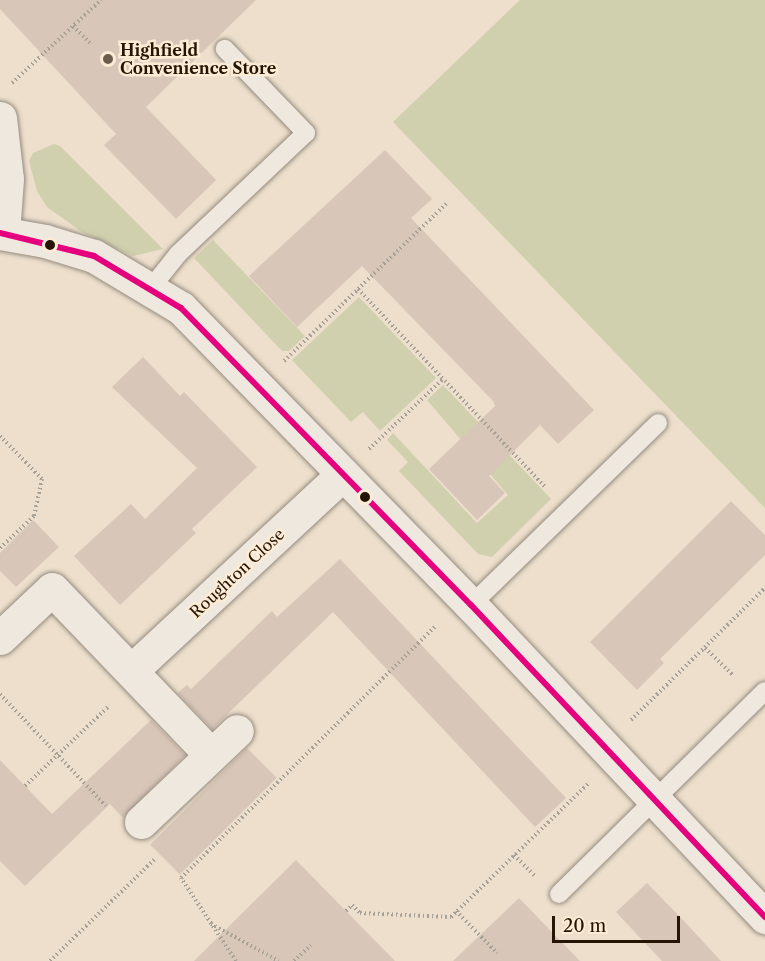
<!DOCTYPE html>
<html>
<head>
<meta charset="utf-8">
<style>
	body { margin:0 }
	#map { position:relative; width:765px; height:961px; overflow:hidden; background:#eddfcc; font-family:"Libre Caslon Text",serif }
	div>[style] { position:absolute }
	.green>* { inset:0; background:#d0d0ae }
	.building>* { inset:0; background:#d8c6b9; transform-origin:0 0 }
	.path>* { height:4px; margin-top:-2px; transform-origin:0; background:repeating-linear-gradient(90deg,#a6a097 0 1.5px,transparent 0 4.5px) }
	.roads { filter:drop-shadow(0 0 2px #958b7f) drop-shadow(0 0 2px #958b7f) }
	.service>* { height:18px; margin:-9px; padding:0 9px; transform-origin:9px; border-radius:9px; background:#efe8df }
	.minor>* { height:33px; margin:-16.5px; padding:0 16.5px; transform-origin:16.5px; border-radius:16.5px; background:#efe8df }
	.bus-1>* { height:6px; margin:-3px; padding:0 3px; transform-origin:3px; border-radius:3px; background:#e5007d }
	.dots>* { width:16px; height:16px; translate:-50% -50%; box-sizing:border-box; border:3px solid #fcecd5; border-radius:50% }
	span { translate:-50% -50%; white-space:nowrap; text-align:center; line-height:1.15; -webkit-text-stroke:5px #fcecd5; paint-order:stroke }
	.poi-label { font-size:16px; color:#251505; font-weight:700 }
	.left { translate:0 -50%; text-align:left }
	.street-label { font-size:16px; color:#251505 }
	.scale { position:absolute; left:552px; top:916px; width:128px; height:27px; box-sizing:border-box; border:3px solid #251505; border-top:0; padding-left:8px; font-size:18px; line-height:21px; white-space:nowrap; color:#251505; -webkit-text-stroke:4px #fcecd5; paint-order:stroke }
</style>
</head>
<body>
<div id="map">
	<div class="green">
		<div style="clip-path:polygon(520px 0,765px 0,765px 508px,393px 122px)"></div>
		<div style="clip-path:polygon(54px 144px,60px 146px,163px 249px,133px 256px,82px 232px,47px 207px,37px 191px,29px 161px,33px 153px)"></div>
		<div style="clip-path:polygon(213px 240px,305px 336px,289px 351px,282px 351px,194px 258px)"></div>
		<div style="clip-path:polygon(359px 297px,436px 378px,380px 431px,363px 412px,351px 422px,292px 360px)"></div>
		<div style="clip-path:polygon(443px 385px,551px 499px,492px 557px,478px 554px,399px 471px,408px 462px,387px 440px,393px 433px,477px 523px,508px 495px,427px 400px)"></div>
	</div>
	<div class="building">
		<div style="clip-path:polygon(0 0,256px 0,146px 107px,216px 180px,176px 219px,104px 145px,116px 134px,0 9px)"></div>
		<div style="clip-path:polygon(385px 150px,432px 199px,411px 218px,594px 410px,558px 444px,540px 425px,489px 476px,505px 493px,477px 520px,429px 469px,495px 406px,493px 401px,362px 266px,297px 327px,249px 276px)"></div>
		<div style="clip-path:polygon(143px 357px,180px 396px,184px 392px,257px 467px,192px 529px,196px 533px,120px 605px,74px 556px,131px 504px,145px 519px,197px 468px,112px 387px)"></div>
		<div style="clip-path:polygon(731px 501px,765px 535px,765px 555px,660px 659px,664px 663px,637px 690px,590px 642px)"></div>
		<div style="clip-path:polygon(33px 520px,59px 547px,16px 587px,0 571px,0 553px)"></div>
		<div style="clip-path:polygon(340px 559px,566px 798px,535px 827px,333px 612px,212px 729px,178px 693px,187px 685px,191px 689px,272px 611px,277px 617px)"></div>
		<div style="clip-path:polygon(151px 720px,185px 755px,123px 818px,110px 804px,25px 886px,0 861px,0 760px,52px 814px)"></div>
		<div style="left:247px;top:748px;width:42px;height:137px;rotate:45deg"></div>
		<div style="clip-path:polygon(296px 860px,395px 961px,194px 961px)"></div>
		<div style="clip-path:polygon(647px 883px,683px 920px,721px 961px,662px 961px,616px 912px)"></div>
		<div style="clip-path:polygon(519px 898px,580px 961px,453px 961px,496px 920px)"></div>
	</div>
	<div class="path">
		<div style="left:73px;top:26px;width:25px;rotate:45deg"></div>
		<div style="left:12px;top:83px;width:122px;rotate:-43deg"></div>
		<div style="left:358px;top:289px;width:125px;rotate:-44deg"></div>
		<div style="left:284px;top:361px;width:103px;rotate:-44.2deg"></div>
		<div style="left:358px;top:289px;width:274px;rotate:46.6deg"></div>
		<div style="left:0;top:436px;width:60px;rotate:45.7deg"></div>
		<div style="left:42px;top:479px;width:38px;rotate:102deg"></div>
		<div style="left:34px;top:516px;width:47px;rotate:136.7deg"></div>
		<div style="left:369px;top:449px;width:102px;rotate:-43.4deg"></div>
		<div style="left:705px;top:648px;width:40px;rotate:44deg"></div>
		<div style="left:0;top:694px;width:154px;rotate:46.6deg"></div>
		<div style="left:631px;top:720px;width:188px;rotate:-44.6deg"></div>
		<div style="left:25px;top:786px;width:116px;rotate:-43.6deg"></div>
		<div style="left:514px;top:855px;width:30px;rotate:45deg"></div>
		<div style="left:346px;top:911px;width:8px;rotate:-45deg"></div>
		<div style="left:352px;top:905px;width:11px;rotate:45deg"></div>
		<div style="left:360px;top:913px;width:91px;rotate:2.5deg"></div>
		<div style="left:451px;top:917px;width:191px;rotate:-44.2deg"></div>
		<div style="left:456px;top:911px;width:59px;rotate:45.7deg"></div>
		<div style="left:211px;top:924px;width:77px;rotate:28.6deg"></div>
		<div style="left:50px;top:961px;width:146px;rotate:-44.2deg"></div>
		<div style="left:236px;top:961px;width:100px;rotate:-123.5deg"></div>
		<div style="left:181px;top:878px;width:360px;rotate:-44.7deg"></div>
		<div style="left:294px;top:961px;width:23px;rotate:-43deg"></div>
	</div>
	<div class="roads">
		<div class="service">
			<div style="left:151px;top:288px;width:43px;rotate:-51.5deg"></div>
			<div style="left:178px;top:254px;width:176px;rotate:-43.4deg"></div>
			<div style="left:306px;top:133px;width:117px;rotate:-134deg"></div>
			<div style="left:471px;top:605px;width:261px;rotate:-44.2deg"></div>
			<div style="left:559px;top:894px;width:289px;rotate:-44.6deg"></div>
		</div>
		<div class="minor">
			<div style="left:0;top:118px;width:61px;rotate:83.5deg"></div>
			<div style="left:7px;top:179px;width:54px;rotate:94.2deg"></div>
			<div style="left:0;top:233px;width:46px;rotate:10.1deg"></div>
			<div style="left:45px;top:241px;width:51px;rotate:17deg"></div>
			<div style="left:94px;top:256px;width:101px;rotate:30.9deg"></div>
			<div style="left:181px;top:308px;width:415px;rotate:45.7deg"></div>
			<div style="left:471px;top:605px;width:429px;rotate:46.7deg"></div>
			<div style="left:0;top:638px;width:71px;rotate:-43.3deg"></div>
			<div style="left:52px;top:589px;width:230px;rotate:46.2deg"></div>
			<div style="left:131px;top:671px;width:289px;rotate:-42.9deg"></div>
			<div style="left:141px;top:822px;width:132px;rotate:-43.5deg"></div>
		</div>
	</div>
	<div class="bus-1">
		<div style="left:0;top:233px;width:97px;rotate:13.7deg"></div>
		<div style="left:94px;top:256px;width:101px;rotate:30.9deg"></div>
		<div style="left:181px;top:308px;width:415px;rotate:45.7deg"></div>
		<div style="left:471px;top:605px;width:429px;rotate:46.7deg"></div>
	</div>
	<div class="dots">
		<div style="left:108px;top:59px;background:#6b5c4b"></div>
		<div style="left:50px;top:245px;background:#251505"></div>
		<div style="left:365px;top:497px;background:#251505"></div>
	</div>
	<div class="poi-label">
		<span class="left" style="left:120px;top:59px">Highfield<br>Convenience Store</span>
	</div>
	<div class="street-label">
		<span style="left:237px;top:573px;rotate:-43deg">Roughton Close</span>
	</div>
	<div class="scale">20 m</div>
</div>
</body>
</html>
